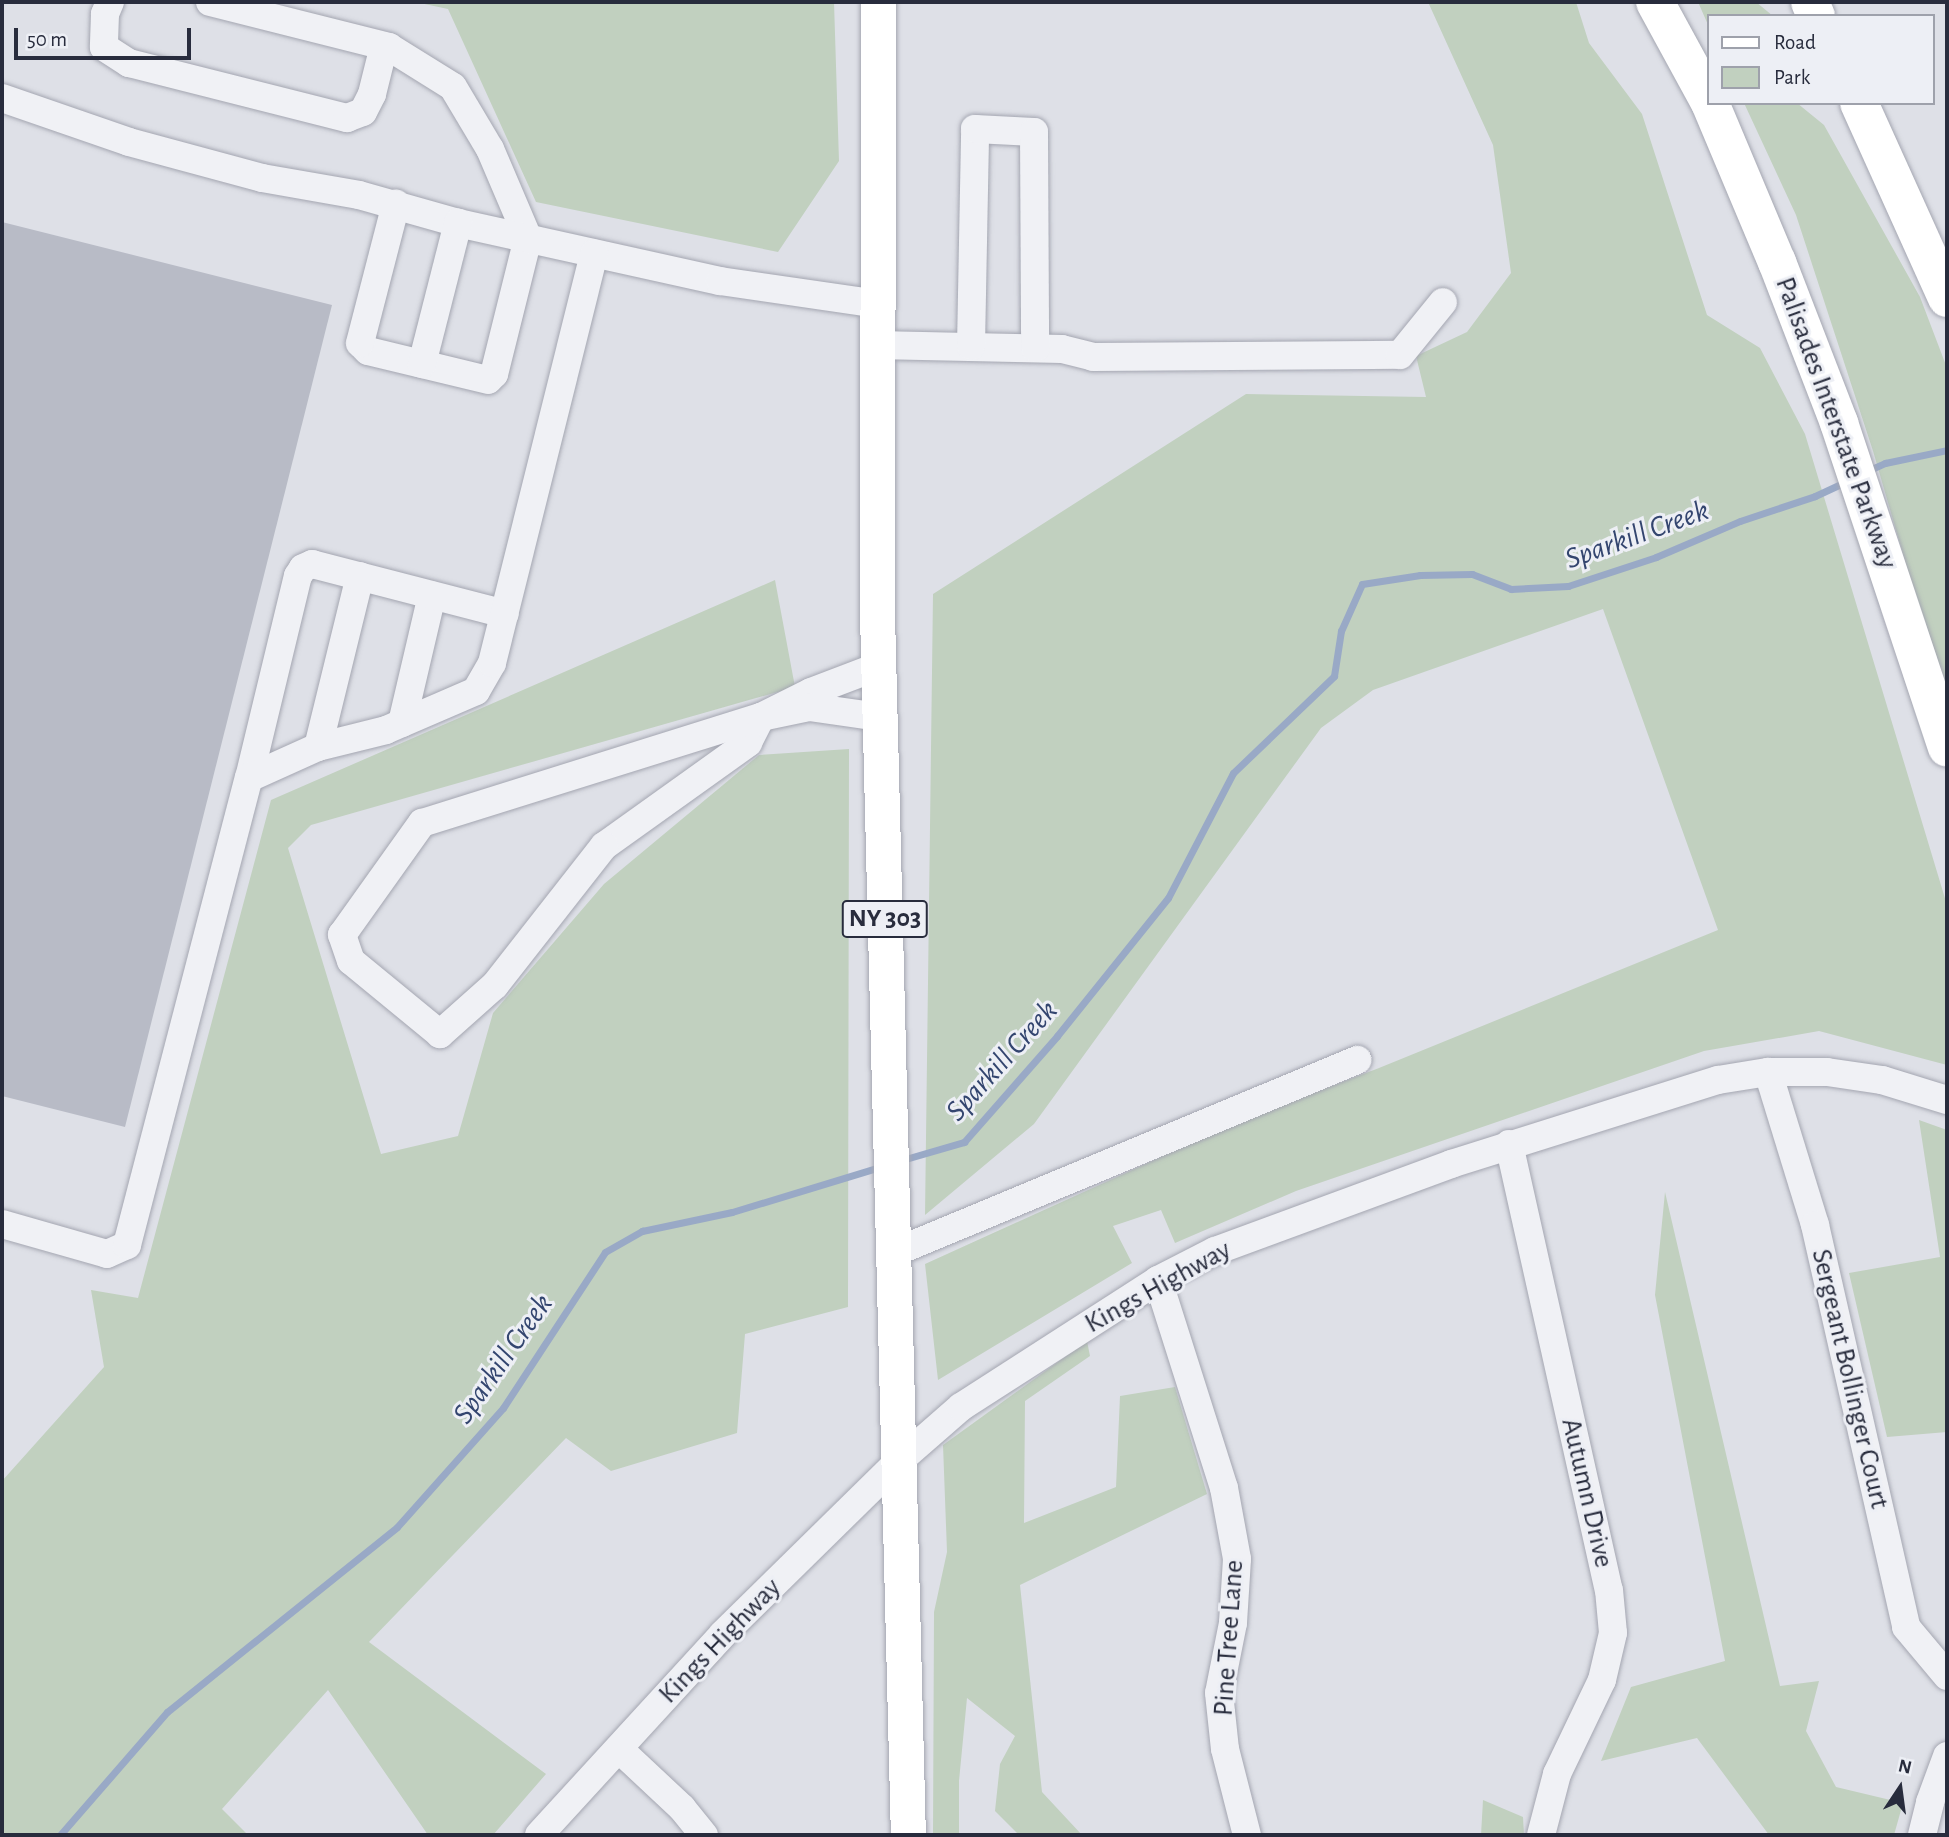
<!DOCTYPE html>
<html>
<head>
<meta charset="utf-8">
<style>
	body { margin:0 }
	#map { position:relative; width:1949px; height:1837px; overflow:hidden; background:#dee0e7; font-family:"Alegreya Sans",sans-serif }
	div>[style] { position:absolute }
	.green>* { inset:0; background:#c1d0bf }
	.stream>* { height:7px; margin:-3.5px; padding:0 3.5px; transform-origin:3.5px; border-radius:3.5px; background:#99a9c6 }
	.building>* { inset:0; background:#b8bbc6 }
	.roads { filter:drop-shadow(0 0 2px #a4a6b1) drop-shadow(0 0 2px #a4a6b1) }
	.minor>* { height:28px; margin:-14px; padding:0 14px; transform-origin:14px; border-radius:14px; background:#f0f1f5 }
	.major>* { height:35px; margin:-17.5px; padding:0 17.5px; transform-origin:17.5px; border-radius:17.5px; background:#fff }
	.highway>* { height:38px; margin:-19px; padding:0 19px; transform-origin:19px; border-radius:19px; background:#fff }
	span { translate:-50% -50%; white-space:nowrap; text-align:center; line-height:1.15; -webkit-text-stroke:6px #edeff5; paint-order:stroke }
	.shield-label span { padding:2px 5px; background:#edeff5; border:2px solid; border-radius:5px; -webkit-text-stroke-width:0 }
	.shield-label { font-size:26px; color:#282c3d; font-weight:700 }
	.street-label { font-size:28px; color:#282c3d }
	.water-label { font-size:30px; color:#33456f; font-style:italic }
	.frame { position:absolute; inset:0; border:4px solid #282c3d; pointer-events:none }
	.legend { position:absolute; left:1707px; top:14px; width:228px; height:91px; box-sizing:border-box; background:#edeff5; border:2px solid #9ea1ab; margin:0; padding:9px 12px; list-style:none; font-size:21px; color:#282c3d }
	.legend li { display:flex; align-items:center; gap:14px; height:35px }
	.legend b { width:35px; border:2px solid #9ea1ab }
	.north { position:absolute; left:1865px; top:1753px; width:70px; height:70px; -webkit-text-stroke:5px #edeff5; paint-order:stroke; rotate:13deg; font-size:19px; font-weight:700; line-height:28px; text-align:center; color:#282c3d }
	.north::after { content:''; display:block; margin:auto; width:24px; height:32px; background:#282c3d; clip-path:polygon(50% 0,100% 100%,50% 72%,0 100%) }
	.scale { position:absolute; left:14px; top:28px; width:177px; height:32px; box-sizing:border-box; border:4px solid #282c3d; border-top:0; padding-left:9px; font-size:21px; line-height:24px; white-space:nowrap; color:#282c3d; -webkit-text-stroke:5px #edeff5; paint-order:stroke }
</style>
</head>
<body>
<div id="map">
	<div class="green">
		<div style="clip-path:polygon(415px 2px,834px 2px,839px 161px,778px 252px,536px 202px,448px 9px)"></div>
		<div style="clip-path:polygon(1428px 2px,1576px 2px,1589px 43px,1642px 114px,1707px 315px,1760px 348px,1805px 434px,1947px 905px,1947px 1065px,1819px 1031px,1704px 1051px,1296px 1191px,1175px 1243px,1161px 1210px,1113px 1226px,1132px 1263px,938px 1380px,925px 1264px,1238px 1122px,1379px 1068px,1718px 930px,1603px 609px,1373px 690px,1321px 728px,1034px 1124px,925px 1215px,933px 594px,1246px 394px,1426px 397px,1416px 356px,1467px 332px,1511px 273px,1493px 145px)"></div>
		<div style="clip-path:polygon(1698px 2px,1756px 2px,1773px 16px,1709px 16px,1709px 27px)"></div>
		<div style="clip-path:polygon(1744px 103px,1797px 103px,1824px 125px,1920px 297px,1947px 368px,1947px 706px,1873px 451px,1796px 215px)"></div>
		<div style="clip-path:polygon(775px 580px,795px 687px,311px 825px,288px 848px,381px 1154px,458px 1136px,493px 1013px,604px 884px,759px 755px,849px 749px,848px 1307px,745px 1334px,737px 1433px,611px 1471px,566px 1438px,369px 1642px,546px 1774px,493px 1835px,428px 1835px,328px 1690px,222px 1809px,248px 1835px,2px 1835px,2px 1481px,104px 1367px,91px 1290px,138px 1298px,271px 800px)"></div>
		<div style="clip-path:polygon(1919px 1120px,1947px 1130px,1947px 1432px,1887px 1437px,1849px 1273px,1940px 1257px)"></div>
		<div style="clip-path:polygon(1665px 1192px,1780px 1686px,1819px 1681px,1806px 1731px,1836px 1787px,1903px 1803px,1894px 1835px,1769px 1835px,1697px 1738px,1601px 1761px,1631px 1687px,1725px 1661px,1655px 1295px)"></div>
		<div style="clip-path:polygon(1087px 1341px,1090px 1356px,1025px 1401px,1024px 1523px,1116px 1487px,1120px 1396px,1175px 1387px,1207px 1494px,1020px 1585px,1042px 1792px,1082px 1835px,1019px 1835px,995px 1811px,1000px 1764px,1015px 1736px,967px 1698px,959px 1781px,959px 1835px,933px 1835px,934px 1612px,947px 1552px,943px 1445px)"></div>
		<div style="clip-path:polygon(1483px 1800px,1523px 1817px,1524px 1835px,1481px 1835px)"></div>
	</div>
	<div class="stream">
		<div style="left:1867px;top:471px;width:20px;rotate:-24deg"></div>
		<div style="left:1885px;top:463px;width:63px;rotate:-11.8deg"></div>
		<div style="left:902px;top:1160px;width:65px;rotate:-16.2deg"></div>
		<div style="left:964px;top:1142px;width:141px;rotate:-48.7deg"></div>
		<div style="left:1057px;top:1036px;width:177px;rotate:-51.2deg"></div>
		<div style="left:1168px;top:898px;width:141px;rotate:-62.5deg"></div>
		<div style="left:1233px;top:773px;width:140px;rotate:-43.8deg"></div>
		<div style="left:1334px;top:676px;width:46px;rotate:-81.2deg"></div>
		<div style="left:1341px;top:631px;width:51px;rotate:-65.9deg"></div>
		<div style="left:1362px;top:584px;width:59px;rotate:-8.8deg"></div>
		<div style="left:1420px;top:575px;width:52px;rotate:-1.1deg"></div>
		<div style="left:1472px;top:574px;width:42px;rotate:21deg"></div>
		<div style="left:1511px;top:589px;width:57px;rotate:-3deg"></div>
		<div style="left:1568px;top:586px;width:93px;rotate:-18.2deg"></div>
		<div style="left:1656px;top:557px;width:91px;rotate:-23.2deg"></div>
		<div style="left:1740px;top:521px;width:79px;rotate:-18.4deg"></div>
		<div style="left:1815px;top:496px;width:35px;rotate:-25deg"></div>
		<div style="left:60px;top:1835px;width:163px;rotate:-49deg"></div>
		<div style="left:167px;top:1712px;width:295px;rotate:-38.8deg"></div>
		<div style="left:397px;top:1527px;width:159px;rotate:-48.3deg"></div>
		<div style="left:503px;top:1408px;width:186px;rotate:-56.8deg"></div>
		<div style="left:605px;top:1252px;width:43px;rotate:-29.6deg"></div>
		<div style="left:642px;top:1231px;width:92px;rotate:-11.9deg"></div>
		<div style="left:732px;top:1212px;width:155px;rotate:-16.9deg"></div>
	</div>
	<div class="building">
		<div style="clip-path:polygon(2px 222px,332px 305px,125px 1127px,2px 1096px)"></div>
	</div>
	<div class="roads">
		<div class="minor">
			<div style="left:110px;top:2px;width:13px;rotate:113deg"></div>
			<div style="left:105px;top:14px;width:33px;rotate:92deg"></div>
			<div style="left:104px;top:47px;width:30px;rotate:33deg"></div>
			<div style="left:129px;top:63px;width:225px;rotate:14.2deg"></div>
			<div style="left:347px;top:118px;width:17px;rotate:-21deg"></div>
			<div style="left:363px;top:112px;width:20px;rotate:-63deg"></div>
			<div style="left:372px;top:94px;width:49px;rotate:-76deg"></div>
			<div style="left:210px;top:2px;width:185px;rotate:14.1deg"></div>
			<div style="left:389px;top:47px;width:75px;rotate:32deg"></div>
			<div style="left:453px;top:87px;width:72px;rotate:59.2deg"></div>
			<div style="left:490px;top:149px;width:97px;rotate:66.9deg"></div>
			<div style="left:528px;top:238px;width:140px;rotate:104deg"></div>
			<div style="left:494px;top:374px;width:8px;rotate:135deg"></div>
			<div style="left:488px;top:380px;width:123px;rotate:-166.4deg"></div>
			<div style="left:368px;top:351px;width:11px;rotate:-135deg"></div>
			<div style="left:360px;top:343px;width:144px;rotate:-75.5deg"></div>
			<div style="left:2px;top:98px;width:134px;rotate:19.1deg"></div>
			<div style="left:129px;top:142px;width:138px;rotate:15.1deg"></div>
			<div style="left:262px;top:178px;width:98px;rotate:9.9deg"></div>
			<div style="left:359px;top:195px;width:103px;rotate:15.8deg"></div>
			<div style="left:458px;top:223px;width:268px;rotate:12.5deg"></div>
			<div style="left:720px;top:281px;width:159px;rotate:8.3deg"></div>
			<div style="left:876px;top:345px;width:186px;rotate:1.2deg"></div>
			<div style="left:1062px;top:349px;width:32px;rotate:14deg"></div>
			<div style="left:1093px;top:357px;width:307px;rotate:-0.4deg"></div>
			<div style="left:1400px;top:355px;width:68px;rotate:-50.9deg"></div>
			<div style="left:971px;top:346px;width:217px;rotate:-88.9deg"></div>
			<div style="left:975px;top:129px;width:59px;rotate:2.9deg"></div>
			<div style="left:1034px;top:132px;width:216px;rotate:89.7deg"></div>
			<div style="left:422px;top:364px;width:146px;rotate:-75.7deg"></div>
			<div style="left:879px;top:666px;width:73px;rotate:159.1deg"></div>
			<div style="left:811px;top:692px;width:56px;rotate:153.4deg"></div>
			<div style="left:761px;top:717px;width:29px;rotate:117deg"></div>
			<div style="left:748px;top:743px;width:177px;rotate:144.4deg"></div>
			<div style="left:604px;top:846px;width:177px;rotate:128.1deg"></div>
			<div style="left:495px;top:985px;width:74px;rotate:138.3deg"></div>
			<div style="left:440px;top:1034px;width:115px;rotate:-140.6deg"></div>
			<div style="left:351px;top:961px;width:28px;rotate:-109deg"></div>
			<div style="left:342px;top:935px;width:138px;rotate:-54.5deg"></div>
			<div style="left:422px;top:823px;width:355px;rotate:-17.4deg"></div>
			<div style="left:761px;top:717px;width:49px;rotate:-11.8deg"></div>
			<div style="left:809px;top:707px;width:72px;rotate:8deg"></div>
			<div style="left:402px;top:723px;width:131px;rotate:-76.8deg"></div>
			<div style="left:318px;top:747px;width:176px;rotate:-76.2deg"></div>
			<div style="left:249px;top:778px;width:208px;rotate:-76.4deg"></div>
			<div style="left:298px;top:576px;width:9px;rotate:-58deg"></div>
			<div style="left:303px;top:568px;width:10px;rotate:-24deg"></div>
			<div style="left:312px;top:564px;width:199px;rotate:14.5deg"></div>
			<div style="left:1768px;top:1072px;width:160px;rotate:72.9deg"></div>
			<div style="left:1815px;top:1225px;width:412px;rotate:77.2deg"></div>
			<div style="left:1906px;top:1627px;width:64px;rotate:50.1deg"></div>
			<div style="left:1509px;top:1144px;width:457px;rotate:77.4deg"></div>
			<div style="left:1609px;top:1590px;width:43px;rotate:84.7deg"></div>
			<div style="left:1613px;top:1633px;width:48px;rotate:103.2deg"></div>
			<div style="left:1602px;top:1680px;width:104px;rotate:115.6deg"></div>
			<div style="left:1557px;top:1774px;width:63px;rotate:104.7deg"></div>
			<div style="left:2px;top:1224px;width:109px;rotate:15.9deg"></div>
			<div style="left:107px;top:1254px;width:22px;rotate:-24deg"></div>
			<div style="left:127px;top:1245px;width:483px;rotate:-75.4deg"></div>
			<div style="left:249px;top:778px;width:76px;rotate:-24.2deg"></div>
			<div style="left:318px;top:747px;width:70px;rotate:-14deg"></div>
			<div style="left:386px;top:730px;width:98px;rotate:-23.4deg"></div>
			<div style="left:476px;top:691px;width:32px;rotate:-60deg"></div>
			<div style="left:492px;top:663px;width:422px;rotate:-76deg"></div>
			<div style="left:893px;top:1253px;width:503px;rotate:-22.58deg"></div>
			<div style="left:1158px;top:1280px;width:218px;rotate:72.4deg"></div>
			<div style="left:1224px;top:1488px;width:72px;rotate:79.6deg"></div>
			<div style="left:1237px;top:1559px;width:64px;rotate:93.6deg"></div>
			<div style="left:1233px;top:1623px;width:71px;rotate:101.3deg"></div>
			<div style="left:1219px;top:1693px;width:56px;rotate:83.9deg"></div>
			<div style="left:1225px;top:1749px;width:89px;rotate:75.7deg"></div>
			<div style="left:619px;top:1749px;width:86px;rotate:43.1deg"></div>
			<div style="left:682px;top:1808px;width:35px;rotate:51deg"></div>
			<div style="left:539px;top:1835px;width:273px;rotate:-47.5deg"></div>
			<div style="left:723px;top:1634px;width:247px;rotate:-44.5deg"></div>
			<div style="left:899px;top:1461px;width:82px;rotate:-41.1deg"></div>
			<div style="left:961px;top:1407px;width:234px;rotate:-32.8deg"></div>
			<div style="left:1158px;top:1280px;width:64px;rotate:-27deg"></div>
			<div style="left:1215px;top:1251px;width:252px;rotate:-20.2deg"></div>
			<div style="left:1451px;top:1164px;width:280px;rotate:-17.5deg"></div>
			<div style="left:1718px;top:1080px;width:51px;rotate:-9.1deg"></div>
			<div style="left:1768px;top:1072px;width:59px"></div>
			<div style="left:1827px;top:1072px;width:56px;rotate:8.3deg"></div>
			<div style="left:1882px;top:1080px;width:68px;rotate:17.1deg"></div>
			<div style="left:1922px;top:1835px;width:34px;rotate:-76deg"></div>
			<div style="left:1930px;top:1802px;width:49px;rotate:-69.7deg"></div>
		</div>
		<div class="major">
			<div style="left:878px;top:2px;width:612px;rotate:90.09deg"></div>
			<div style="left:877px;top:614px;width:1221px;rotate:88.55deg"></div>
		</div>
		<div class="highway">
			<div style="left:1655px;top:2px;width:113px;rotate:61.4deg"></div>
			<div style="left:1810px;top:2px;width:15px;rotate:67deg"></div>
			<div style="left:1710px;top:103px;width:173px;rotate:67.2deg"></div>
			<div style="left:1777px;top:262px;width:173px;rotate:68.9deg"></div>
			<div style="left:1839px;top:423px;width:342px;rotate:71.6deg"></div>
			<div style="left:1859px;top:103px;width:214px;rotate:65.7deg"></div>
		</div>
	</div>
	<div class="shield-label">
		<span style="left:885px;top:919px">NY 303</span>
	</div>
	<div class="street-label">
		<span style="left:1836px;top:423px;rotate:70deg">Palisades Interstate Parkway</span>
		<span style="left:1158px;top:1287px;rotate:-29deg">Kings Highway</span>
		<span style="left:1850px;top:1379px;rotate:77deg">Sergeant Bollinger Court</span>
		<span style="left:1587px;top:1493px;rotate:77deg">Autumn Drive</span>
		<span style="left:1229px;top:1638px;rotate:-86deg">Pine Tree Lane</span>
		<span style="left:720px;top:1641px;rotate:-46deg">Kings Highway</span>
	</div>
	<div class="water-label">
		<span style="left:1637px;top:535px;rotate:-20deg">Sparkill Creek</span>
		<span style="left:1002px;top:1061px;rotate:-48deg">Sparkill Creek</span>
		<span style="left:503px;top:1359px;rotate:-55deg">Sparkill Creek</span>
	</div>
	<div class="frame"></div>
	<ul class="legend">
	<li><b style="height:9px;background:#fff"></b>Road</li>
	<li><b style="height:19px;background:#c1d0bf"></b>Park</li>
	</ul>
	<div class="north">N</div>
	<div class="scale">50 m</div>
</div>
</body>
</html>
